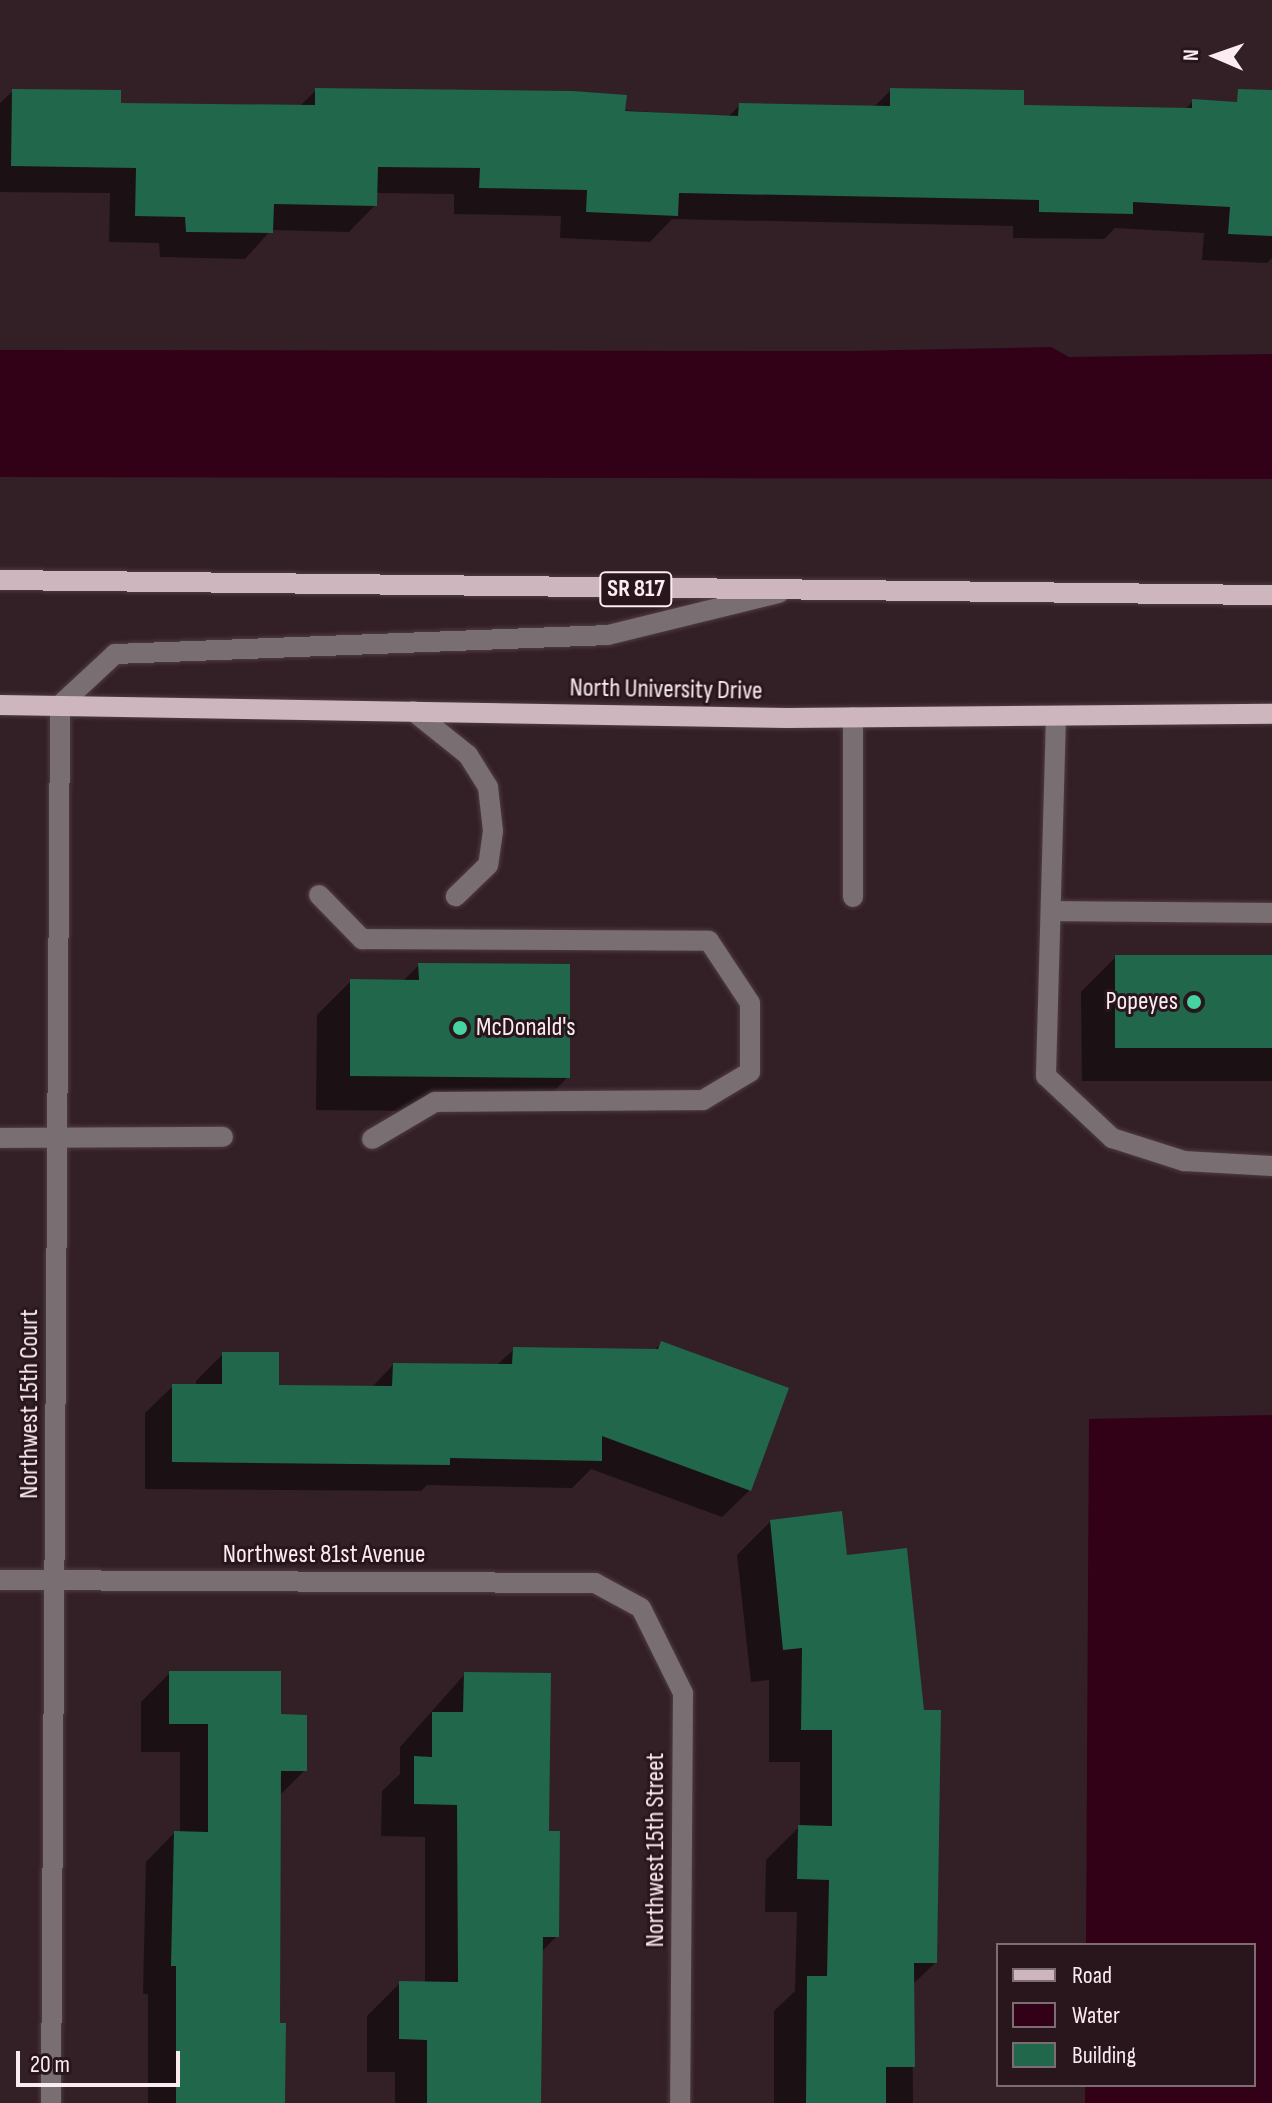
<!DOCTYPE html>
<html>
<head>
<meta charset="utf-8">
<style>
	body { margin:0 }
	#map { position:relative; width:1272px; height:2103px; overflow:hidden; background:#331f26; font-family:"Sofia Sans Condensed",sans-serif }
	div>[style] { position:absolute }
	.water>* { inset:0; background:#320118 }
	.shadow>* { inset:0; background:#0007 }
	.building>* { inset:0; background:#20674c; transform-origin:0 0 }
	.roads { filter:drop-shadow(0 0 2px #4f3c42) drop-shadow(0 0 2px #4f3c42) }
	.minor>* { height:20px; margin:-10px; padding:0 10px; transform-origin:10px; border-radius:10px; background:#796e71 }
	.major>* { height:20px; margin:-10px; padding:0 10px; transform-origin:10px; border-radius:10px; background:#cdb6bd }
	.dots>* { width:22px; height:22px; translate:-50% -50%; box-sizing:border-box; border:4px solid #29161d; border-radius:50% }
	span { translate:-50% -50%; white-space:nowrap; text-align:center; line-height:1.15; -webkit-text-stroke:6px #29161d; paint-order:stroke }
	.shield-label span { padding:2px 6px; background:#29161d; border:2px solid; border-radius:6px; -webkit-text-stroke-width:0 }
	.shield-label { font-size:24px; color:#faecf0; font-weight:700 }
	.street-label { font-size:26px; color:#faecf0 }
	.poi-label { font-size:26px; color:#faecf0 }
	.right { translate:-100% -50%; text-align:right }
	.left { translate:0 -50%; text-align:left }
	.legend { position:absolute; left:996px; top:1943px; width:260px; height:144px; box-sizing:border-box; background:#29161d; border:2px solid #7d6c71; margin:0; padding:10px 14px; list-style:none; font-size:24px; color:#faecf0 }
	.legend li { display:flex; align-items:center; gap:16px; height:40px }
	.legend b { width:40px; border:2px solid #7d6c71 }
	.north { position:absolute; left:1176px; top:16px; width:80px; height:80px; -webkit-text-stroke:6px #29161d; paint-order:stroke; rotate:272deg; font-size:22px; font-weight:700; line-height:32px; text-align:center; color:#faecf0 }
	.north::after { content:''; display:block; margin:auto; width:28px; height:36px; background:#faecf0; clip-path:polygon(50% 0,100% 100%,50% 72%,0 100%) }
	.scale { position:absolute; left:16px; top:2051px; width:164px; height:36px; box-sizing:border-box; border:4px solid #faecf0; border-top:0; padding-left:10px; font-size:24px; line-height:28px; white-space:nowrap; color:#faecf0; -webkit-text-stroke:6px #29161d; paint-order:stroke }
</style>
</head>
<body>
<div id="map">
	<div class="water">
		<div style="clip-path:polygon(1051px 347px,1069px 357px,1272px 354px,1272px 479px,0 477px,0 350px,850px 351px)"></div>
		<div style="clip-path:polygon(1272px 1415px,1272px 2103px,1085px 2103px,1085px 2085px,1254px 2085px,1254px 1945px,1086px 1945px,1089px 1419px)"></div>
	</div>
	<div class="shadow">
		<div style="clip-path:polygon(316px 90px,728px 117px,740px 105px,873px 108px,891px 90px,1022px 107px,1185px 110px,1193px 101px,1272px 106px,1272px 258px,1267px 263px,1202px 260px,1204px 233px,1115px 228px,1104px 239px,1013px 238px,1013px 226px,672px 219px,650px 242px,560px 238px,561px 216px,454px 214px,454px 194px,375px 193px,375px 205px,349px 232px,271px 230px,245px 259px,160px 257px,159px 243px,109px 242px,110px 193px,0 192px,0 103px,13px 91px,119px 105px,299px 107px)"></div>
		<div style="clip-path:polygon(1116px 957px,1272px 958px,1272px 1081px,1082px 1081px,1081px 992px)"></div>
		<div style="clip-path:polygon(419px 965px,568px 1077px,533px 1112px,316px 1110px,317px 1015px,351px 981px,403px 981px)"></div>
		<div style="clip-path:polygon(661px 1343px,750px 1490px,722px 1517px,591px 1469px,572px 1488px,427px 1485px,421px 1491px,145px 1489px,145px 1413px,173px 1386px,196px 1386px,196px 1381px,223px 1354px,277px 1387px,371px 1388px,393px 1365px,496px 1366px,514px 1349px,654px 1351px)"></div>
		<div style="clip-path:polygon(770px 1522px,845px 1558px,935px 1963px,912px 1985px,913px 2103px,774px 2103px,774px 2011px,795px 1991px,797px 1912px,765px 1912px,766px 1860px,800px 1826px,800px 1762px,769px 1762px,769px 1680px,751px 1682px,737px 1555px)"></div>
		<div style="clip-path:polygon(170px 1673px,279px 1716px,305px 1770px,279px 1796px,278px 2025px,283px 2103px,148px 2103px,148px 1994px,143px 1994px,146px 1862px,174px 1833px,180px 1833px,180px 1752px,141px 1752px,141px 1702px)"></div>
		<div style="clip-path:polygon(465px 1674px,547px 1833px,557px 1936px,541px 1952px,539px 2103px,395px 2103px,395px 2072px,367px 2072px,367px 2016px,400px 1983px,425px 1983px,425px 1837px,381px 1836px,382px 1791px,400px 1774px,400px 1747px)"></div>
	</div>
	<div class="building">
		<div style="clip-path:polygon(315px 88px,572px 91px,627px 95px,625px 111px,738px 116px,739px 103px,890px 106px,890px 88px,1024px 90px,1024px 105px,1192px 108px,1192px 99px,1237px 102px,1238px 89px,1272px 90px,1272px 236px,1228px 234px,1230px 207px,1133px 202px,1133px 214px,1039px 212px,1039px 200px,679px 193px,678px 216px,586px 212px,587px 190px,479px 188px,480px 168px,378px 167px,377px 206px,274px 204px,273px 233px,186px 232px,185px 217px,135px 216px,136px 168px,11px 166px,12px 89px,121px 90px,121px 103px,315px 105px)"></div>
		<div style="left:1115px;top:955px;width:157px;height:93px"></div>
		<div style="clip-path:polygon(418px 963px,570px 964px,570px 1078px,350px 1076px,350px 979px,419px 980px)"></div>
		<div style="clip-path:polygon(661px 1341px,789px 1388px,751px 1491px,602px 1436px,602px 1461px,450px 1458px,450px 1465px,172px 1462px,172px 1384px,222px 1384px,222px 1352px,279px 1352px,279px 1385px,392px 1386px,393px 1363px,512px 1364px,513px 1347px,658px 1349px)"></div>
		<div style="clip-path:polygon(842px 1511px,847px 1555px,907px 1548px,924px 1710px,941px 1710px,937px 1963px,914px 1963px,915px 2067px,886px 2067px,886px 2103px,806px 2103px,807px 1976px,827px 1976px,829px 1880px,797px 1879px,798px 1825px,832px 1826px,832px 1730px,801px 1730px,802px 1648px,783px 1650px,770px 1520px)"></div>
		<div style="clip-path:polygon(169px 1671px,281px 1671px,281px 1714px,307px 1715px,307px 1771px,281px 1771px,280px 2023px,286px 2023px,285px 2103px,176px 2103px,176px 1966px,171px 1966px,174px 1831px,208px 1832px,208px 1724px,169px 1724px)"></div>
		<div style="clip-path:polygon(464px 1672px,551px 1673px,549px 1831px,560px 1831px,559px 1937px,543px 1937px,541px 2103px,427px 2103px,427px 2040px,399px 2039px,399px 1981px,458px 1982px,457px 1805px,414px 1804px,414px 1756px,432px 1757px,432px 1712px,463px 1712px)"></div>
	</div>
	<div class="roads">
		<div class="minor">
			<div style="left:413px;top:711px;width:70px;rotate:38.7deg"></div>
			<div style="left:468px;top:755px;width:38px;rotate:58deg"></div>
			<div style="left:488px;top:787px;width:44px;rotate:83.5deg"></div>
			<div style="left:493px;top:831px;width:34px;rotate:98deg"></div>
			<div style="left:488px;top:865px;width:45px;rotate:135.9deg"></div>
			<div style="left:1056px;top:716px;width:360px;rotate:91.6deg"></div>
			<div style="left:1046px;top:1076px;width:91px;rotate:43.2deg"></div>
			<div style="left:1112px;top:1138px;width:76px;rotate:17.7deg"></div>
			<div style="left:1184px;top:1161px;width:88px;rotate:3.3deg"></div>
			<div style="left:853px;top:717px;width:180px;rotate:90deg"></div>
			<div style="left:319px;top:895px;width:62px;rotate:45.7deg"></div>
			<div style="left:362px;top:939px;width:347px;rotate:0.3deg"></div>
			<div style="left:709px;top:941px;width:74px;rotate:56.5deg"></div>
			<div style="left:750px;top:1003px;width:69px;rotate:90deg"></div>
			<div style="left:750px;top:1072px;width:55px;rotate:149.2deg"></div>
			<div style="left:703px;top:1100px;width:268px;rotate:179.6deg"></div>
			<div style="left:435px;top:1102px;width:73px;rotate:149.6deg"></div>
			<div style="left:1051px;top:911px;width:221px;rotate:0.5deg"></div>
			<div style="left:0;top:1138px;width:223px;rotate:-0.3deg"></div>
			<div style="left:0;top:1580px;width:595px;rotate:0.29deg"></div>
			<div style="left:595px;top:1583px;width:52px;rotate:28.5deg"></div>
			<div style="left:641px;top:1608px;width:95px;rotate:63.7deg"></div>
			<div style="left:683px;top:1693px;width:410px;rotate:90.4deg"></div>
			<div style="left:51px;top:2103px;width:1398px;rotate:-89.63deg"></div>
			<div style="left:60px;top:705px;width:75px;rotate:-42.8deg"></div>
			<div style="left:115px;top:654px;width:493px;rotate:-2.2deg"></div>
			<div style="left:608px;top:635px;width:176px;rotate:-13.8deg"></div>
		</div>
		<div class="major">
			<div style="left:0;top:580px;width:1272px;rotate:0.68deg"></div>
			<div style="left:0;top:705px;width:787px;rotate:0.95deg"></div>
			<div style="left:787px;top:718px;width:485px;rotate:-0.5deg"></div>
		</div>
	</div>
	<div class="dots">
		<div style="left:1194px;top:1002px;background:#45d49f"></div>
		<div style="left:460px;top:1028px;background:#45d49f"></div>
	</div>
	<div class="shield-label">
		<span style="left:636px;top:589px">SR 817</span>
	</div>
	<div class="street-label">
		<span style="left:666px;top:690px;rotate:1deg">North University Drive</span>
		<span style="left:30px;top:1404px;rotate:-90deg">Northwest 15th Court</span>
		<span style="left:324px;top:1555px">Northwest 81st Avenue</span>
		<span style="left:656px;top:1850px;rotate:-90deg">Northwest 15th Street</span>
	</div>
	<div class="poi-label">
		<span class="right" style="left:1178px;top:1002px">Popeyes</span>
		<span class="left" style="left:476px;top:1028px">McDonald's</span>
	</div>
	<ul class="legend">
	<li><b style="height:10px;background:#cdb6bd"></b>Road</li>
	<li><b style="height:22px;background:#320118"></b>Water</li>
	<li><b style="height:22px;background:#20674c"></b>Building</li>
	</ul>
	<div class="north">N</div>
	<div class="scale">20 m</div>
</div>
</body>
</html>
